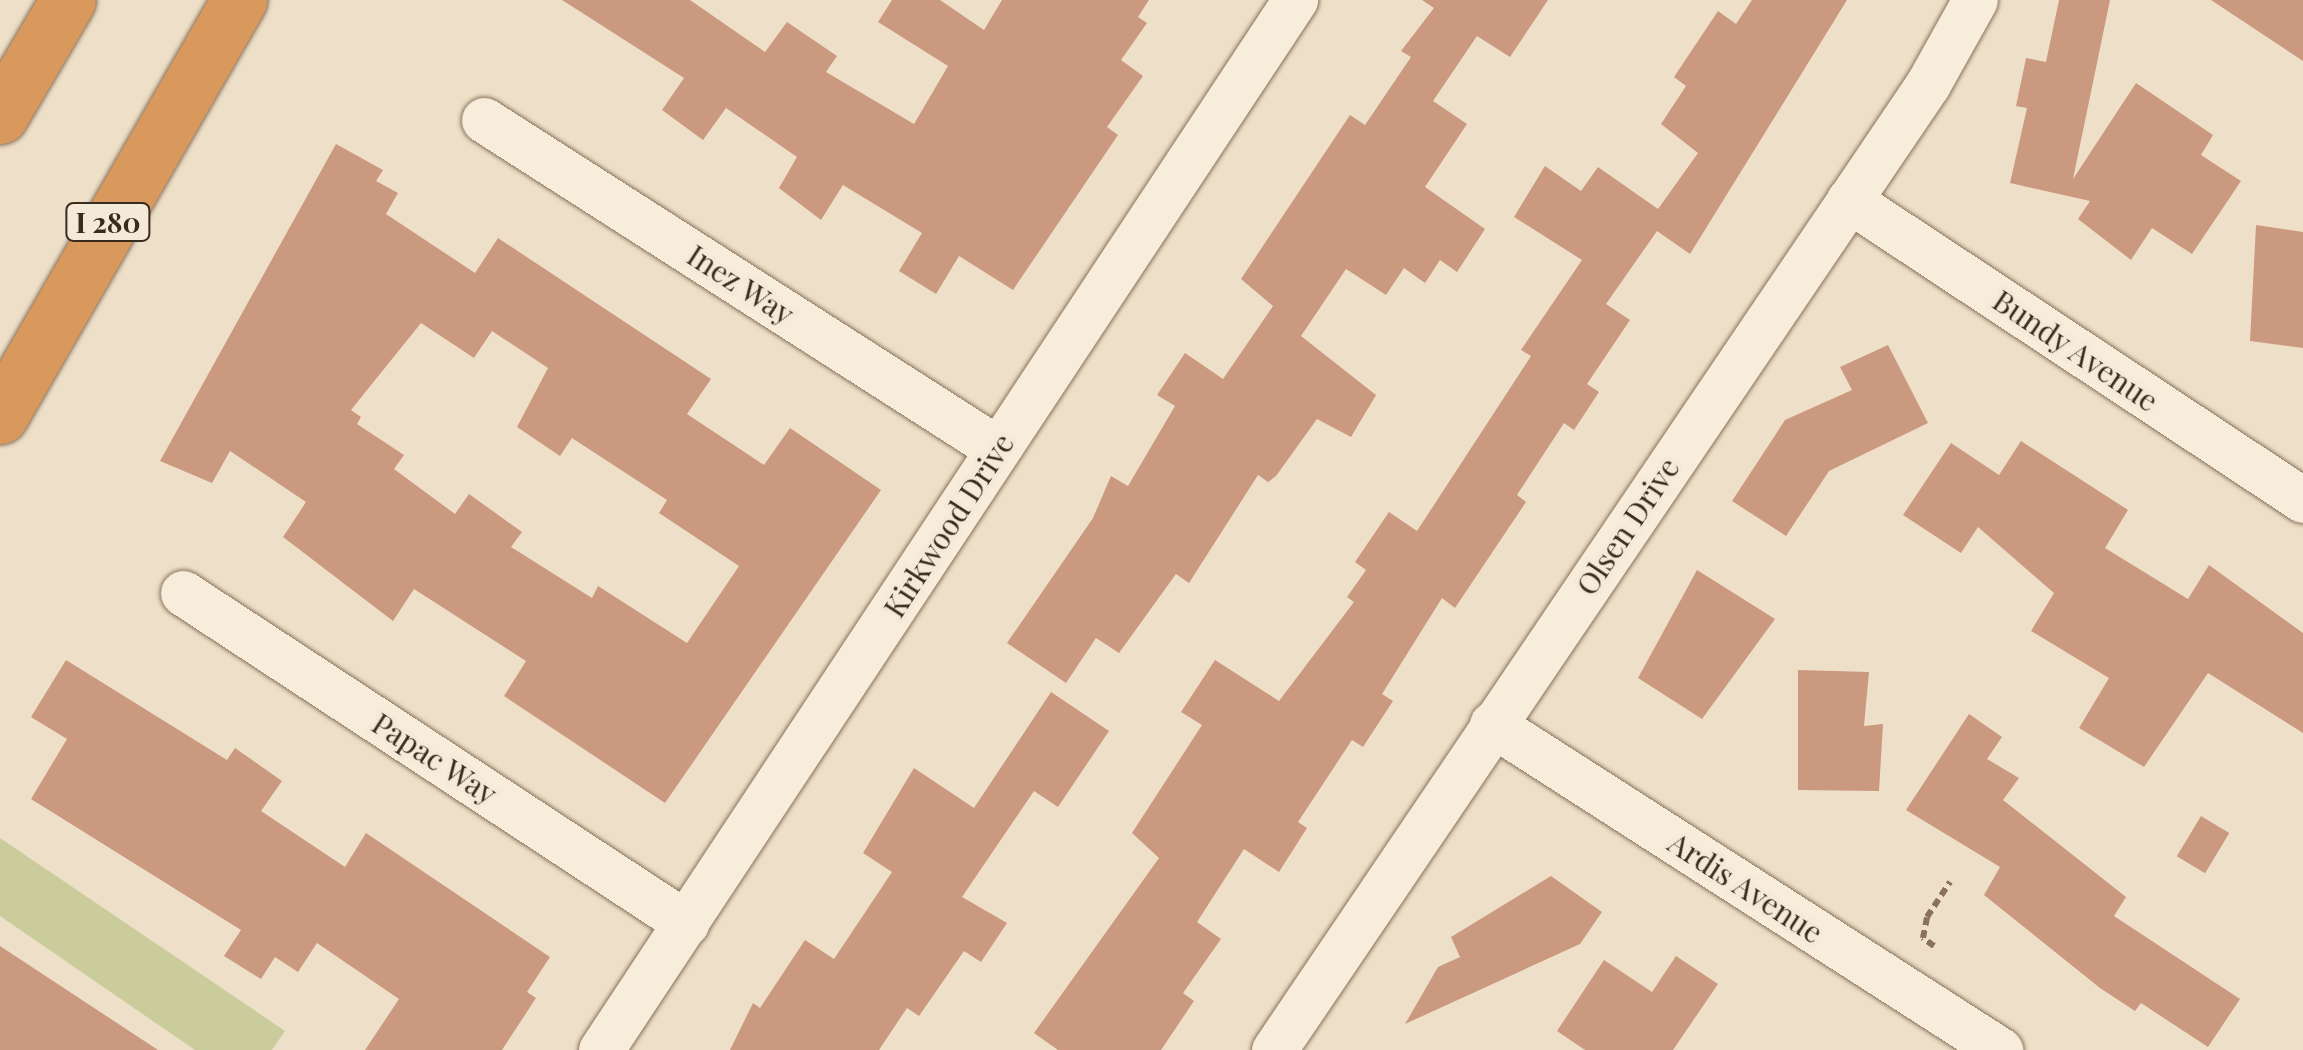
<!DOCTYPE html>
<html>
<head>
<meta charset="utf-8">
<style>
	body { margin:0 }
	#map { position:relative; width:2303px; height:1050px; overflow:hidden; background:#eee0c8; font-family:"Playfair Display",serif }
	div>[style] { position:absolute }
	.green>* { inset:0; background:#cacc9c }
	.building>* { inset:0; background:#cb997f; transform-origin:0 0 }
	.path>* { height:6px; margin-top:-3px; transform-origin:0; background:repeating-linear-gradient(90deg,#89715d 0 8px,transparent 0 13px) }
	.roads { filter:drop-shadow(0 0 2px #89715d) drop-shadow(0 0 2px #89715d) }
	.minor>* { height:45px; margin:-22.5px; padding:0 22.5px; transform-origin:22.5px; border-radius:22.5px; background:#f8eddb }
	.motorway>* { height:55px; margin:-27.5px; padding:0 27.5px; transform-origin:27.5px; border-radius:27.5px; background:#d9995c }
	span { translate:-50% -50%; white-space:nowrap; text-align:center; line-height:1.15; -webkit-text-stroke:8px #f5ead7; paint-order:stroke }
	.shield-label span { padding:2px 8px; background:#f5ead7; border:2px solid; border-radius:8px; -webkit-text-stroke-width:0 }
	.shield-label { font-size:28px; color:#3a2b20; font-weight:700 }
	.street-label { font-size:30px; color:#3a2b20 }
</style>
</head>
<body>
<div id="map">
	<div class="green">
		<div style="clip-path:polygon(0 838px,285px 1031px,272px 1050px,195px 1050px,0 916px)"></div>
	</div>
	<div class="building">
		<div style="clip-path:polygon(562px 0,690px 0,765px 52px,787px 22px,837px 56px,826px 72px,914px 124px,948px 66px,878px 22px,892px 0,940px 0,984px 30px,1002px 0,1149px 0,1138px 17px,1147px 23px,1121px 60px,1143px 76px,1107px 127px,1118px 135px,1013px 290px,959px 256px,936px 294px,899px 271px,922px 233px,843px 185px,821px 220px,779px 188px,797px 157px,726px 108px,703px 140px,662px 110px,684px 78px)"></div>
		<div style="clip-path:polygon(1422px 0,1548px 0,1510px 57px,1477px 36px,1433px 101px,1467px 124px,1425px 187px,1485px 229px,1457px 272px,1440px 260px,1425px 283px,1404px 268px,1386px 295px,1346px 269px,1301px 336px,1376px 395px,1351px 437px,1317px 419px,1276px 476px,1268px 482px,1258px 475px,1189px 583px,1176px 574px,1119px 653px,1096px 638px,1066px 683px,1007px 643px,1093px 518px,1111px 476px,1128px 486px,1175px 406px,1157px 395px,1185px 353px,1223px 379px,1273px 306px,1241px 279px,1350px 115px,1365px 125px,1411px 57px,1401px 51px,1434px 8px)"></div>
		<div style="clip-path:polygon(1752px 0,1847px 0,1690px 254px,1657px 231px,1606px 304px,1630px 320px,1587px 384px,1599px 392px,1574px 430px,1564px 423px,1517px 495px,1526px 502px,1455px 608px,1442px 598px,1382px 694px,1393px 701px,1363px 747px,1352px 740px,1298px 822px,1307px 828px,1279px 872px,1244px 849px,1197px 922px,1221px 939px,1183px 993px,1194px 1001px,1161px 1050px,1058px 1050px,1034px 1033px,1159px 858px,1132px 833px,1202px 725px,1181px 712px,1215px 660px,1279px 701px,1354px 602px,1347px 597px,1366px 570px,1355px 562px,1389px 512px,1417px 531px,1531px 356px,1521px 350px,1582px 260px,1514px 217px,1545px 166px,1581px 191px,1598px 167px,1658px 209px,1698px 153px,1661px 124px,1686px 86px,1674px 77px,1718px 11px,1736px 24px)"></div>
		<div style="clip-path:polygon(2059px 0,2110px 0,2073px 179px,2136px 83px,2213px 135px,2201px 155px,2241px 181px,2192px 254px,2152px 228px,2131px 260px,2078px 219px,2090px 201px,2010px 183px,2027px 108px,2016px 106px,2026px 58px,2046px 62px)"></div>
		<div style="clip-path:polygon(2211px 0,2303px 0,2303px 61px)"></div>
		<div style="clip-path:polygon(evenodd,336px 144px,383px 170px,376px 181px,398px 193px,386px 214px,475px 273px,498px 238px,711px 379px,687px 414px,764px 465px,790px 428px,881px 490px,665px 803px,504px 696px,526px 661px,414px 589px,393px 621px,283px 537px,306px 502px,230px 451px,212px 483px,160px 461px,336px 144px,421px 323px,474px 358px,492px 331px,548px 368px,517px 427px,560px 456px,572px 438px,667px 500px,659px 513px,739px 566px,687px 643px,598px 586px,592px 598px,511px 547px,522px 532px,469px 494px,455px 514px,394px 469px,404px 455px,357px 424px,361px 417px,351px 410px,421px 323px)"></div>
		<div style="clip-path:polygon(2256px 225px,2303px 232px,2303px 348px,2250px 341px)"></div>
		<div style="clip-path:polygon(1888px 345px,1928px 423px,1829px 471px,1786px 536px,1732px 501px,1785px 420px,1852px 390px,1840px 367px)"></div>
		<div style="clip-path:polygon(2021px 441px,2128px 510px,2105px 548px,2188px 599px,2209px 565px,2303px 633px,2303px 733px,2208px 673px,2144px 767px,2079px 728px,2109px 678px,2031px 631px,2054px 593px,1978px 527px,1961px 553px,1903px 515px,1951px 443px,1999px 475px)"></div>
		<div style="clip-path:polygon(1697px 570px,1775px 619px,1702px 719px,1638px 678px)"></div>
		<div style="clip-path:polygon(66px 660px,227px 760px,235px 748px,282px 781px,261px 811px,345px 867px,366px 833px,550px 957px,527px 992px,536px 998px,502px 1050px,365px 1050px,399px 999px,317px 943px,298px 972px,275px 957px,261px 979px,224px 956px,241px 930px,31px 799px,67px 739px,31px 717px)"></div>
		<div style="clip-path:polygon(1798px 670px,1869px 672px,1864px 726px,1883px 724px,1879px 791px,1798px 790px)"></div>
		<div style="clip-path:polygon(1051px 692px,1109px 731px,1058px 807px,1034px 791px,962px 897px,1007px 923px,981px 962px,964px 951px,919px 1016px,907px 1008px,879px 1050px,730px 1050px,753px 1003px,760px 1008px,805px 940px,834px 959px,892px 872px,863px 853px,914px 768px,974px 808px)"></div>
		<div style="clip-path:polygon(1969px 714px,2002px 737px,1987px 759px,2019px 778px,2003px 800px,2126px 897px,2114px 916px,2240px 999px,2208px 1047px,2141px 1003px,2135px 1011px,2100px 988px,1984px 895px,2000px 867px,1906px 810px)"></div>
		<div style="left:2201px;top:816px;width:33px;height:47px;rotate:31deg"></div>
		<div style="clip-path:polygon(1551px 876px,1602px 912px,1580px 944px,1405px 1024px,1438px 967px,1460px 957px,1451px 937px)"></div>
		<div style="clip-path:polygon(0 946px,158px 1050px,0 1050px)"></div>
		<div style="clip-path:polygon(1676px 956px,1718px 984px,1673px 1050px,1585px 1050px,1557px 1031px,1604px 960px,1652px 992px)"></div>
	</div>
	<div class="path">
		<div style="left:1934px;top:946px;width:14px;rotate:-144deg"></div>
		<div style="left:1923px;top:938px;width:21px;rotate:-79deg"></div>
		<div style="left:1927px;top:917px;width:42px;rotate:-56.7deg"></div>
	</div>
	<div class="roads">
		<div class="minor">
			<div style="left:484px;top:120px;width:610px;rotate:32.62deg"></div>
			<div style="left:1849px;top:200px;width:544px;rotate:33.46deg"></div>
			<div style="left:183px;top:593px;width:602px;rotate:33.27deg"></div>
			<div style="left:1492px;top:724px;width:604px;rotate:32.69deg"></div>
			<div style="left:601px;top:1050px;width:1259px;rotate:-56.54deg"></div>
			<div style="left:1274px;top:1050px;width:1167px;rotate:-55.9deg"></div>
			<div style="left:1928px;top:84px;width:96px;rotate:-60.8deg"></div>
		</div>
		<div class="motorway">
			<div style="left:0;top:116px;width:134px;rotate:-59.6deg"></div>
			<div style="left:0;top:416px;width:480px;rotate:-60.1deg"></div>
		</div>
	</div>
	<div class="shield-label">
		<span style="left:108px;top:222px">I 280</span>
	</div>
	<div class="street-label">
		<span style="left:741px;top:284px;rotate:33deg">Inez Way</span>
		<span style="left:2076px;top:350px;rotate:34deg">Bundy Avenue</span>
		<span style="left:948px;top:525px;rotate:-57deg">Kirkwood Drive</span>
		<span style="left:1627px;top:526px;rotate:-56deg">Olsen Drive</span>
		<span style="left:435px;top:758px;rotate:33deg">Papac Way</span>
		<span style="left:1746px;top:887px;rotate:33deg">Ardis Avenue</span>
	</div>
</div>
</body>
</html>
